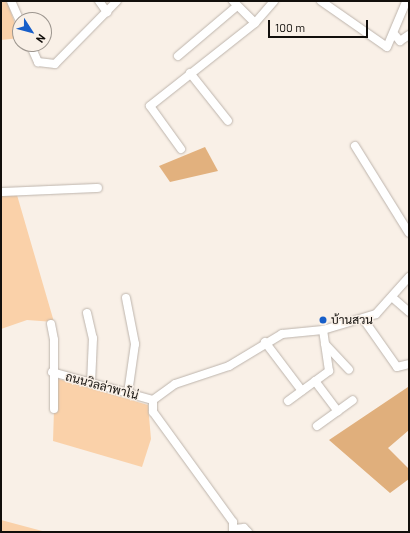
<!DOCTYPE html>
<html>
<head>
<meta charset="utf-8">
<style>
	body { margin:0 }
	#map { position:relative; width:410px; height:533px; overflow:hidden; background:#f9f0e7; font-family:Barlow,Sarabun,sans-serif }
	div>[style] { position:absolute }
	.green>* { inset:0; background:#fad1a9 }
	.forest>* { inset:0; background:#e0af7c }
	.water>* { inset:0; background:#e2b17e }
	.roads { filter:drop-shadow(0 0 1px #bdb4ac) drop-shadow(0 0 1px #bdb4ac) }
	.minor>* { height:8px; margin:-4px; padding:0 4px; transform-origin:4px; border-radius:4px; background:#fff }
	.dots>* { width:11px; height:11px; translate:-50% -50%; box-sizing:border-box; border:2px solid #f9f0e7; border-radius:50% }
	span { translate:-50% -50%; white-space:nowrap; text-align:center; line-height:1.15; -webkit-text-stroke:3px #f9f0e7; paint-order:stroke }
	.poi-label { font-size:12px; color:#120f0c }
	.left { translate:0 -50%; text-align:left }
	.street-label { font-size:12px; color:#120f0c }
	.frame { position:absolute; inset:0; border:2px solid #120f0c; pointer-events:none }
	.north { position:absolute; left:12px; top:12px; width:40px; height:40px; box-sizing:border-box; background:#f9f0e7; border:1px solid #9d968f; border-radius:50%; rotate:126deg; font-size:11px; font-weight:700; line-height:16px; text-align:center; color:#120f0c }
	.north::after { content:''; display:block; margin:auto; width:14px; height:18px; background:#175ec9; clip-path:polygon(50% 0,100% 100%,50% 72%,0 100%) }
	.scale { position:absolute; left:268px; top:20px; width:100px; height:18px; box-sizing:border-box; border:2px solid #120f0c; border-top:0; padding-left:5px; font-size:12px; line-height:14px; white-space:nowrap; color:#120f0c; -webkit-text-stroke:3px #f9f0e7; paint-order:stroke }
</style>
</head>
<body>
<div id="map">
	<div class="green">
		<div style="clip-path:polygon(1px 1px,7px 1px,20px 38px,1px 40px)"></div>
		<div style="clip-path:polygon(1px 195px,17px 195px,54px 322px,27px 320px,1px 329px)"></div>
		<div style="clip-path:polygon(55px 378px,148px 405px,151px 439px,142px 467px,53px 441px)"></div>
		<div style="clip-path:polygon(1px 520px,46px 532px,1px 532px)"></div>
	</div>
	<div class="forest">
		<div style="clip-path:polygon(408px 387px,409px 430px,388px 448px,409px 469px,409px 479px,390px 493px,329px 440px)"></div>
	</div>
	<div class="water">
		<div style="clip-path:polygon(205px 147px,218px 171px,170px 182px,159px 166px)"></div>
	</div>
	<div class="roads">
		<div class="minor">
			<div style="left:11px;top:1px;width:22px;rotate:66deg"></div>
			<div style="left:99px;top:1px;width:14px;rotate:54deg"></div>
			<div style="left:233px;top:1px;width:31px;rotate:45deg"></div>
			<div style="left:255px;top:23px;width:29px;rotate:-49deg"></div>
			<div style="left:321px;top:1px;width:80px;rotate:34.9deg"></div>
			<div style="left:387px;top:47px;width:49px;rotate:-67.1deg"></div>
			<div style="left:395px;top:35px;width:8px;rotate:50deg"></div>
			<div style="left:400px;top:41px;width:11px;rotate:-34deg"></div>
			<div style="left:30px;top:44px;width:20px;rotate:66deg"></div>
			<div style="left:38px;top:62px;width:17px;rotate:7deg"></div>
			<div style="left:55px;top:64px;width:88px;rotate:-45.5deg"></div>
			<div style="left:178px;top:56px;width:77px;rotate:-40.3deg"></div>
			<div style="left:190px;top:73px;width:61px;rotate:51.6deg"></div>
			<div style="left:355px;top:146px;width:102px;rotate:58.2deg"></div>
			<div style="left:181px;top:149px;width:53px;rotate:-125.8deg"></div>
			<div style="left:150px;top:106px;width:134px;rotate:-38.3deg"></div>
			<div style="left:1px;top:192px;width:97px;rotate:-2.4deg"></div>
			<div style="left:126px;top:298px;width:47px;rotate:78.9deg"></div>
			<div style="left:135px;top:344px;width:49px;rotate:98.1deg"></div>
			<div style="left:393px;top:298px;width:21px;rotate:41deg"></div>
			<div style="left:87px;top:313px;width:26px;rotate:77deg"></div>
			<div style="left:93px;top:338px;width:45px;rotate:92.5deg"></div>
			<div style="left:364px;top:320px;width:57px;rotate:54.9deg"></div>
			<div style="left:397px;top:367px;width:12px;rotate:-14deg"></div>
			<div style="left:51px;top:324px;width:16px;rotate:79deg"></div>
			<div style="left:54px;top:340px;width:69px;rotate:90deg"></div>
			<div style="left:265px;top:342px;width:61px;rotate:52.9deg"></div>
			<div style="left:325px;top:344px;width:35px;rotate:47deg"></div>
			<div style="left:52px;top:372px;width:105px;rotate:15.5deg"></div>
			<div style="left:315px;top:381px;width:38px;rotate:53deg"></div>
			<div style="left:288px;top:401px;width:51px;rotate:-36.2deg"></div>
			<div style="left:329px;top:371px;width:41px;rotate:-98.3deg"></div>
			<div style="left:317px;top:426px;width:44px;rotate:-35.8deg"></div>
			<div style="left:234px;top:529px;width:10px;rotate:-6deg"></div>
			<div style="left:244px;top:528px;width:6px;rotate:45deg"></div>
			<div style="left:233px;top:532px;width:10px;rotate:-90deg"></div>
			<div style="left:233px;top:522px;width:136px;rotate:-126deg"></div>
			<div style="left:153px;top:412px;width:12px;rotate:-90deg"></div>
			<div style="left:153px;top:400px;width:27px;rotate:-36deg"></div>
			<div style="left:175px;top:384px;width:57px;rotate:-18.4deg"></div>
			<div style="left:229px;top:366px;width:62px;rotate:-31.1deg"></div>
			<div style="left:282px;top:334px;width:41px;rotate:-5.6deg"></div>
			<div style="left:323px;top:330px;width:55px;rotate:-16.8deg"></div>
			<div style="left:376px;top:314px;width:50px;rotate:-48.3deg"></div>
		</div>
	</div>
	<div class="dots">
		<div style="left:323px;top:320px;background:#175ec9"></div>
	</div>
	<div class="poi-label">
		<span class="left" style="left:331px;top:320px">บ้านสวน</span>
	</div>
	<div class="street-label">
		<span style="left:102px;top:386px;rotate:15deg">ถนนวิลล่าพาโน่</span>
	</div>
	<div class="frame"></div>
	<div class="north">N</div>
	<div class="scale">100 m</div>
</div>
</body>
</html>
